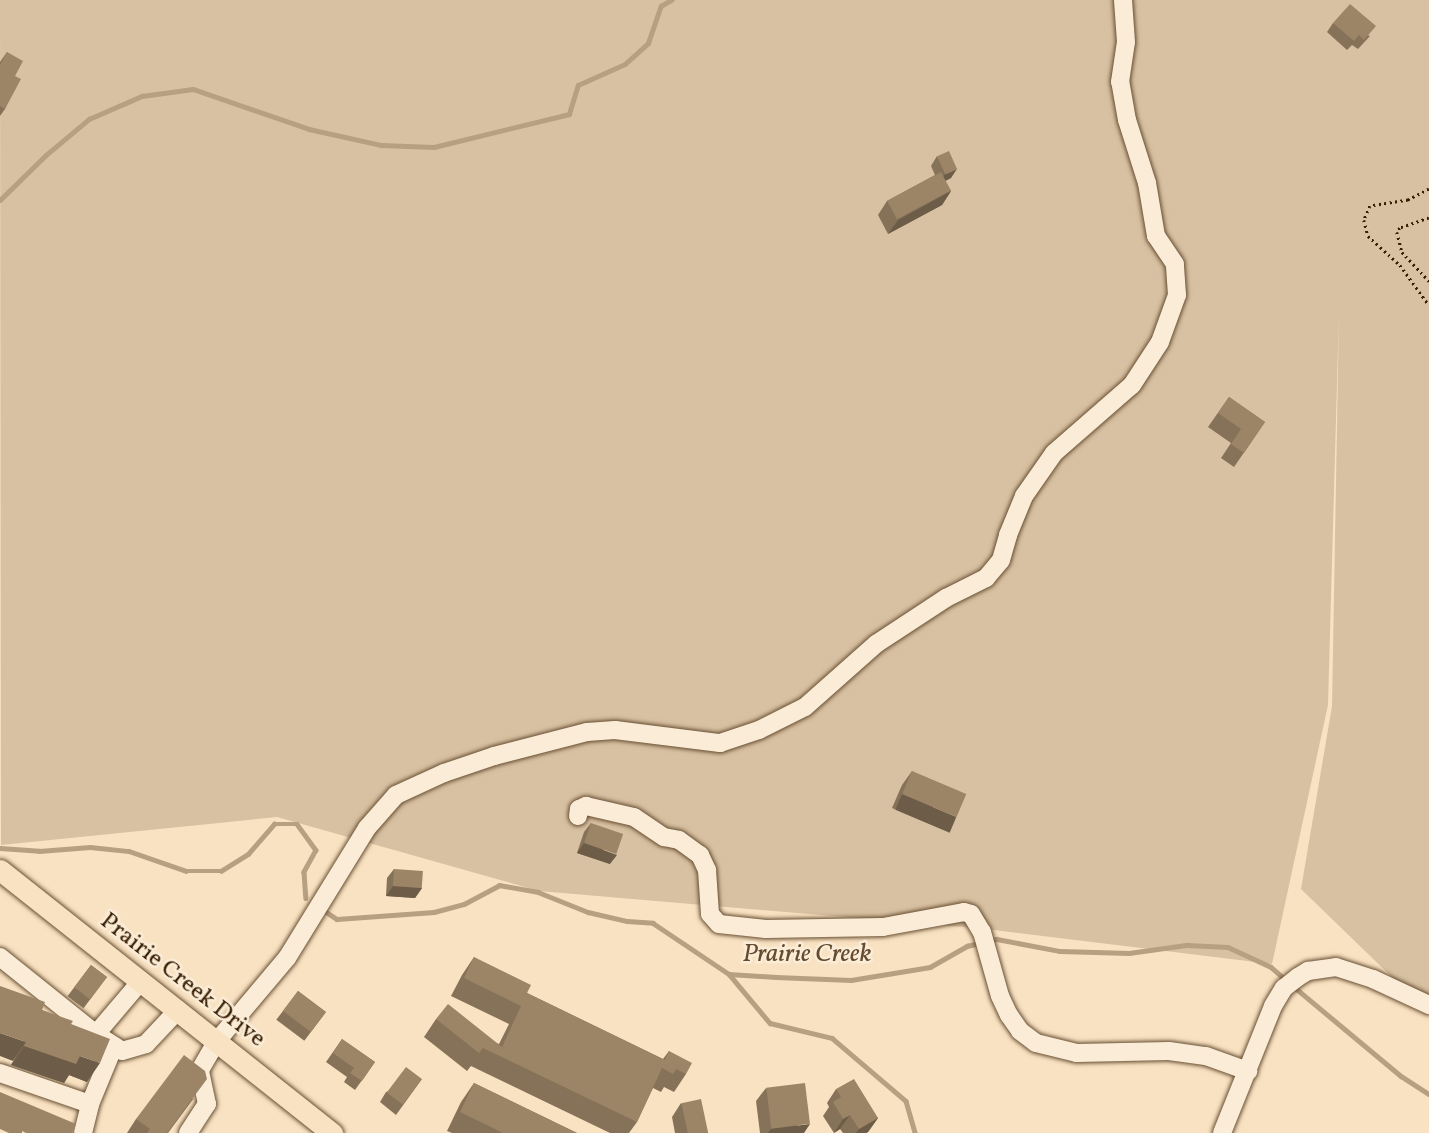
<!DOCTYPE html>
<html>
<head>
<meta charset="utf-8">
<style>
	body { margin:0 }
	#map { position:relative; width:1429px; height:1133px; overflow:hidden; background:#f9e2c2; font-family:Vollkorn,serif }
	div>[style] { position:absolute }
	.green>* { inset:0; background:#d8c1a2 }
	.stream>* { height:4.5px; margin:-2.25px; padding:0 2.25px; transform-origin:2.25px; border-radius:2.25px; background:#b79f81 }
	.path>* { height:2.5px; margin-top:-1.25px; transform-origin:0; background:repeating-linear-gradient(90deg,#371e03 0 2px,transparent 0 5.5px) }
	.roads { filter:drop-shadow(0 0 2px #684f33) drop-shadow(0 0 2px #684f33) }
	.minor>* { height:18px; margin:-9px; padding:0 9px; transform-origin:9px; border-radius:9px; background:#fbecd7 }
	.major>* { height:21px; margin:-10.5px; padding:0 10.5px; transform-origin:10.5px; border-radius:10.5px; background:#f9e2c2 }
	.wall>* { inset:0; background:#867258; transform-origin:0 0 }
	.shaded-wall>* { inset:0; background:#6d5c47; transform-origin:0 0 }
	.building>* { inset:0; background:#9c8466; transform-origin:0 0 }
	span { translate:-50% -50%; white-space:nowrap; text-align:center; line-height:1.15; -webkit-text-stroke:5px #fbecd7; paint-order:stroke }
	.street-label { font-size:24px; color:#371e03 }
	.water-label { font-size:26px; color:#644b2f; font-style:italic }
</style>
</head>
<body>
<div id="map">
	<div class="green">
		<div style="clip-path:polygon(0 0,1429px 0,1429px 1013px,1301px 889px,1332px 706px,1339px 313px,1328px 705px,1272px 964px,986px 929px,539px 891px,277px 817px,1px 845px)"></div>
	</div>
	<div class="stream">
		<div style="left:0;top:200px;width:64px;rotate:-44.4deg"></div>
		<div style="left:46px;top:155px;width:56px;rotate:-39.9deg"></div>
		<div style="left:89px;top:119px;width:58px;rotate:-23.5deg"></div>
		<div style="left:142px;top:96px;width:51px;rotate:-7.8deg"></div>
		<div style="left:193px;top:89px;width:123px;rotate:19deg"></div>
		<div style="left:309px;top:129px;width:74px;rotate:12.5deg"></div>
		<div style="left:381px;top:145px;width:53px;rotate:2.2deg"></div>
		<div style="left:434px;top:147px;width:139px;rotate:-13.7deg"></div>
		<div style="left:569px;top:114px;width:30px;rotate:-73deg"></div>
		<div style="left:578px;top:85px;width:51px;rotate:-24.1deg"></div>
		<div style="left:625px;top:64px;width:31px;rotate:-42deg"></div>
		<div style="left:648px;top:43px;width:39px;rotate:-71deg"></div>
		<div style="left:661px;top:6px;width:12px;rotate:-31deg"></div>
		<div style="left:0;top:848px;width:39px;rotate:4deg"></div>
		<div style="left:39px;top:851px;width:51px;rotate:-4.5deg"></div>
		<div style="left:90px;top:847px;width:39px;rotate:6deg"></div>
		<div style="left:129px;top:851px;width:60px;rotate:19.3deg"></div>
		<div style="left:186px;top:871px;width:35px"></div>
		<div style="left:221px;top:871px;width:32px;rotate:-32deg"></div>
		<div style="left:248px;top:854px;width:40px;rotate:-49deg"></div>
		<div style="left:274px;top:824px;width:23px"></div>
		<div style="left:297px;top:824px;width:32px;rotate:54deg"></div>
		<div style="left:316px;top:850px;width:25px;rotate:119deg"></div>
		<div style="left:304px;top:872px;width:26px;rotate:86deg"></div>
		<div style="left:325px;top:911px;width:14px;rotate:34deg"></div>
		<div style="left:337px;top:919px;width:97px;rotate:-4.1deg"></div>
		<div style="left:434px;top:912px;width:31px;rotate:-15deg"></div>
		<div style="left:464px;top:904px;width:40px;rotate:-28deg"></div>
		<div style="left:499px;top:885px;width:40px;rotate:10deg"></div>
		<div style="left:538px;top:892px;width:54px;rotate:21.8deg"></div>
		<div style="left:588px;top:912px;width:40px;rotate:13deg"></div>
		<div style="left:627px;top:921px;width:26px;rotate:4deg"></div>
		<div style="left:653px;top:923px;width:92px;rotate:33.9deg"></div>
		<div style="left:729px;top:974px;width:47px;rotate:3.7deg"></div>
		<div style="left:776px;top:977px;width:75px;rotate:2.3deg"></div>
		<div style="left:851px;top:980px;width:80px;rotate:-9.3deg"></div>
		<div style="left:930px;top:967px;width:43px;rotate:-29.6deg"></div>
		<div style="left:967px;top:946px;width:12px;rotate:-14deg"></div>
		<div style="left:988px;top:941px;width:9px;rotate:-13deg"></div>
		<div style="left:997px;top:939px;width:64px;rotate:10.8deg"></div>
		<div style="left:1060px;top:951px;width:69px;rotate:1.7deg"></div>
		<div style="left:1129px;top:953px;width:59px;rotate:-7.9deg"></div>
		<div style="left:1187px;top:945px;width:41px;rotate:2.8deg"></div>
		<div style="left:1228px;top:947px;width:47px;rotate:24.9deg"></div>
		<div style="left:1271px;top:967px;width:20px;rotate:41deg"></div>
		<div style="left:729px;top:974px;width:64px;rotate:50.1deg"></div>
		<div style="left:770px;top:1023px;width:64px;rotate:13.6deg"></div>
		<div style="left:832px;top:1038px;width:97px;rotate:40.4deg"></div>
		<div style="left:906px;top:1101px;width:33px;rotate:74deg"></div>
		<div style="left:1293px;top:986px;width:141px;rotate:39.8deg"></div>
		<div style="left:1401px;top:1076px;width:33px;rotate:33deg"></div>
	</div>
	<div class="path">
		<div style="left:1429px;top:189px;width:24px;rotate:152deg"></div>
		<div style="left:1408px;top:200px;width:38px;rotate:171deg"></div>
		<div style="left:1370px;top:206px;width:15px;rotate:113deg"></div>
		<div style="left:1364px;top:220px;width:16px;rotate:76deg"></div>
		<div style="left:1368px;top:236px;width:43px;rotate:42.2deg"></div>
		<div style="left:1400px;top:265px;width:49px;rotate:54.1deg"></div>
		<div style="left:1429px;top:218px;width:31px;rotate:161deg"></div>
		<div style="left:1400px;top:228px;width:5px;rotate:127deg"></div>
		<div style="left:1397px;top:232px;width:21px;rotate:76deg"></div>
		<div style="left:1402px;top:252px;width:40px;rotate:47deg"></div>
	</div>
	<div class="roads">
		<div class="minor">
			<div style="left:578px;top:816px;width:7px;rotate:-82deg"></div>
			<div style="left:579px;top:809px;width:8px;rotate:-23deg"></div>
			<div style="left:586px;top:806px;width:49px;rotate:12.9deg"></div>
			<div style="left:634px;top:817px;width:36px;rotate:34deg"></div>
			<div style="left:664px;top:837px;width:15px;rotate:11deg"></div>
			<div style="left:679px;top:840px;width:26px;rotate:36deg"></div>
			<div style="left:700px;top:855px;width:17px;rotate:65deg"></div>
			<div style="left:707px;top:870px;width:44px;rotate:86.1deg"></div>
			<div style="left:710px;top:914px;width:13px;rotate:48deg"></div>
			<div style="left:719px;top:924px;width:47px;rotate:6.1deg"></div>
			<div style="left:766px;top:929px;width:117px;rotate:-1deg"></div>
			<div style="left:883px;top:927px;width:82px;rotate:-10.5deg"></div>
			<div style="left:964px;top:912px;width:7px;rotate:16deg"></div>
			<div style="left:971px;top:914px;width:21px;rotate:59deg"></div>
			<div style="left:982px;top:932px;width:66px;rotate:74.3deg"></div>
			<div style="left:1000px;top:996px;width:21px;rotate:65deg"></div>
			<div style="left:1009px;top:1015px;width:19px;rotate:55deg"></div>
			<div style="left:1020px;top:1031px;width:20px;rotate:37deg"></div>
			<div style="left:1036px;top:1043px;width:42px;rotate:13.7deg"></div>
			<div style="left:1077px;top:1053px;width:92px;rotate:-1.2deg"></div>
			<div style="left:1169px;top:1051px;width:37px;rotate:8deg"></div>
			<div style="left:1206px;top:1056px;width:45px;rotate:19.7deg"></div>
			<div style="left:0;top:957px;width:123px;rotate:38.7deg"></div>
			<div style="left:141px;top:981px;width:70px;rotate:130.3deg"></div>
			<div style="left:96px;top:1034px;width:31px;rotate:33deg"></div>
			<div style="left:122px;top:1051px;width:25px;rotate:-16deg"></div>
			<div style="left:146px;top:1044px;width:47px;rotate:-46.7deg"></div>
			<div style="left:0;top:1073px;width:95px;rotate:19deg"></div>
			<div style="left:83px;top:1133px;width:30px;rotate:-76deg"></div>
			<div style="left:90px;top:1104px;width:63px;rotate:-67.5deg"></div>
			<div style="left:188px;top:1133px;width:35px;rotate:-57deg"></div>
			<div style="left:207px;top:1104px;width:35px;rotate:-102deg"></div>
			<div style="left:200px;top:1070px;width:34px;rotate:-60deg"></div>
			<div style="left:217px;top:1041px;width:109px;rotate:-49.9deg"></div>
			<div style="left:287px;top:958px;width:153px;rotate:-58.4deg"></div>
			<div style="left:367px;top:828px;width:44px;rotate:-48.7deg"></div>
			<div style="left:396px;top:795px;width:53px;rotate:-24.6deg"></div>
			<div style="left:444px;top:773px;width:53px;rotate:-18.8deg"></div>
			<div style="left:494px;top:756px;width:96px;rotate:-14.5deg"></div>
			<div style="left:587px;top:732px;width:28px;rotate:-4deg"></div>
			<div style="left:615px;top:730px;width:106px;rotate:7.1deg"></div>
			<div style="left:720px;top:743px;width:41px;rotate:-18.4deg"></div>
			<div style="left:759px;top:730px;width:51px;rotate:-26.6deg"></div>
			<div style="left:805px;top:707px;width:95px;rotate:-41.6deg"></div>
			<div style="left:876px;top:644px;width:84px;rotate:-33.3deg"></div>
			<div style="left:946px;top:598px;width:45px;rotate:-26.6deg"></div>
			<div style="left:986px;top:578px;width:23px;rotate:-50deg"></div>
			<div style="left:1001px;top:560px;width:26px;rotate:-74deg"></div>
			<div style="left:1008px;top:535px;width:42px;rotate:-67.7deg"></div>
			<div style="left:1024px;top:496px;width:52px;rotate:-55.1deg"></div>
			<div style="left:1054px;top:453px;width:103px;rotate:-41.1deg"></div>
			<div style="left:1132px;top:385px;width:51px;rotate:-56.9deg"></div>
			<div style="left:1160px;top:342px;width:50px;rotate:-70.1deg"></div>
			<div style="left:1177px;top:295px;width:31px;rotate:-94deg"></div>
			<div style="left:1175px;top:264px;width:34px;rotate:-124deg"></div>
			<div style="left:1156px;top:236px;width:54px;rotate:-99.6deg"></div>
			<div style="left:1147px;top:183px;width:66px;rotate:-107.6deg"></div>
			<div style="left:1127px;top:120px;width:39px;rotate:-100deg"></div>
			<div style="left:1120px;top:82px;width:40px;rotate:-81.5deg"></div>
			<div style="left:1126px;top:42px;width:42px;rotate:-94.1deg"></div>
			<div style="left:1222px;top:1133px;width:137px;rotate:-68.1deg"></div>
			<div style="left:1273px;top:1006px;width:21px;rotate:-59deg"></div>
			<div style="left:1284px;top:988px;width:18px;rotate:-38deg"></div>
			<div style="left:1298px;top:977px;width:12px;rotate:-31deg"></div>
			<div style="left:1308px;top:971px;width:28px;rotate:-8deg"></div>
			<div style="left:1336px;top:967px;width:39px;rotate:18deg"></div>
			<div style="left:1373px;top:979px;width:62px;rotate:24.9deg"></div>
		</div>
		<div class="major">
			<div style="left:0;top:870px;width:424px;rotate:38.4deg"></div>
		</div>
	</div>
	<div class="wall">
		<div style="clip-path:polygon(1333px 23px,1370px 36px,1358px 49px,1352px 45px,1347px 50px,1327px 32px)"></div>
		<div style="clip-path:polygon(7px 52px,15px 76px,5px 109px,0 116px,0 62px)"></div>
		<div style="clip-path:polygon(937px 156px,951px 178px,945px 181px,951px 191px,942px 205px,888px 234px,878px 215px,887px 201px,935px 175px,931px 166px)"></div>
		<div style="clip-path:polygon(1229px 397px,1265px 422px,1234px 467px,1221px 458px,1231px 443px,1208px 427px)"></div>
		<div style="clip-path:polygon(912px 771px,947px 831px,892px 808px,902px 785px)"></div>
		<div style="clip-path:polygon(591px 823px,610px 864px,577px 853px,584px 832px)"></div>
		<div style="clip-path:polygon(394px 869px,422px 888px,415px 898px,386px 896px,387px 878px)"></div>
		<div style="clip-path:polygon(474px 957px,527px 993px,663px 1059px,669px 1051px,686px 1074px,674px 1092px,664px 1087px,661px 1092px,653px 1088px,637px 1122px,629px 1133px,610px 1133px,471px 1066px,467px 1071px,424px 1037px,436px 1019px,499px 1044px,509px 1024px,451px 996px,462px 975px)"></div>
		<div style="left:91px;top:965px;width:20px;height:39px;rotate:37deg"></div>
		<div style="left:298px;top:991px;width:35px;height:36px;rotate:37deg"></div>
		<div style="clip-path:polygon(42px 1010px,71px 1024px,87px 1082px,69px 1075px,64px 1083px,11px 1065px)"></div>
		<div style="clip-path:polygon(342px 1039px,375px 1062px,355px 1090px,344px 1082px,347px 1077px,326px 1062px)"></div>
		<div style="clip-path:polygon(422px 1079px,396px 1115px,380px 1102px,386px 1092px)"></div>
		<div style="clip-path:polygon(474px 1083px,577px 1133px,452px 1133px,447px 1131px,461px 1102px)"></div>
		<div style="clip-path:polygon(766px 1088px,804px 1133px,760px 1133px,756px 1101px)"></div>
		<div style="clip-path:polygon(836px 1089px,878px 1118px,868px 1132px,866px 1133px,843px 1133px,840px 1129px,834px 1133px,823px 1116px,829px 1107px,827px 1103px)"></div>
		<div style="clip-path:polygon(194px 1098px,168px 1133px,127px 1133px,136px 1119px)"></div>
		<div style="clip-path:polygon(681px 1103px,708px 1133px,675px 1133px,672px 1117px)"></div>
	</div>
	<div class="shaded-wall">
		<div style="clip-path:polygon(957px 169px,951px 178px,939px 184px,945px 174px)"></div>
		<div style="clip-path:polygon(951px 191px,942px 205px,888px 234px,898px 220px)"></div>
		<div style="left:902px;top:794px;width:59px;height:17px;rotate:23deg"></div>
		<div style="clip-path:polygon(584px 843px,617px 855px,610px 864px,577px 853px)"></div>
		<div style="clip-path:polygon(393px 886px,422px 888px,415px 898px,386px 896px)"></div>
		<div style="clip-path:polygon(0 1033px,26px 1042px,13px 1061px,0 1056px)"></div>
		<div style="clip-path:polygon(24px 1046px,80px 1056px,100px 1063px,87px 1082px,69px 1075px,64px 1083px,11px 1065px)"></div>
		<div style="clip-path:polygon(850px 1115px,840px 1129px,834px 1133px,843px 1119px)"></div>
		<div style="clip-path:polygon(878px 1118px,868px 1132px,866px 1133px,856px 1133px,859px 1129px)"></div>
		<div style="clip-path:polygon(810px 1124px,804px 1133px,768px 1133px,771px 1129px)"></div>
	</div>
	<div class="building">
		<div style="clip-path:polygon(1350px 4px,1376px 26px,1364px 40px,1359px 35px,1354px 41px,1333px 23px)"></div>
		<div style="clip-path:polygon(7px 52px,23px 61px,15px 76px,21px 79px,5px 109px,0 106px,0 65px)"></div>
		<div style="left:949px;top:151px;width:20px;height:13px;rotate:66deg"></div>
		<div style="left:941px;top:172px;width:21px;height:61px;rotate:62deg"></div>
		<div style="clip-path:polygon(1229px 397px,1265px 422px,1244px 453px,1231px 444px,1241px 429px,1218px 413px)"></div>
		<div style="left:912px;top:771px;width:59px;height:25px;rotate:23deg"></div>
		<div style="left:591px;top:823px;width:34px;height:21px;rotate:19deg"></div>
		<div style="left:394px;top:869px;width:29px;height:17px;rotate:4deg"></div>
		<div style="clip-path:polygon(474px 957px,531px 985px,527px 993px,665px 1060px,669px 1051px,692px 1063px,686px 1074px,676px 1069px,673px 1074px,662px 1068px,637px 1122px,483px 1048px,479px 1053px,436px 1019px,448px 1004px,502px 1047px,521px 1006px,464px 978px)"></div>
		<div style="left:91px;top:965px;width:20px;height:28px;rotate:37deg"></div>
		<div style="clip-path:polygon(0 986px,45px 1002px,42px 1010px,73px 1021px,71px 1024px,110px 1039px,100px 1063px,80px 1056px,76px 1064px,24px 1046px,26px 1042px,0 1033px)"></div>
		<div style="left:298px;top:991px;width:35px;height:25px;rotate:37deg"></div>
		<div style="clip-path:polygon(342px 1039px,375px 1062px,362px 1081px,350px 1073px,354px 1068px,333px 1053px)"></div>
		<div style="clip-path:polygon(184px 1055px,205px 1071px,207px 1079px,167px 1133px,147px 1133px,150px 1129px,136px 1119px)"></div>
		<div style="left:406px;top:1067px;width:20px;height:32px;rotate:37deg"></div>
		<div style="clip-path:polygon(854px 1079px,878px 1118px,859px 1129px,850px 1115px,843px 1119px,833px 1102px,841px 1097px,836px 1089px)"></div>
		<div style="clip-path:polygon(474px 1083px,577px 1133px,503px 1133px,460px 1112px)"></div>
		<div style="left:805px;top:1083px;width:41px;height:39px;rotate:83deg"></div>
		<div style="clip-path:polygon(0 1092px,76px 1124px,72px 1133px,26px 1133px,22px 1131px,22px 1133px,9px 1133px,0 1129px)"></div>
		<div style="left:701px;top:1099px;width:35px;height:20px;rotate:78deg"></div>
	</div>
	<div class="street-label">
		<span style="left:182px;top:981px;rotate:38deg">Prairie Creek Drive</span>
	</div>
	<div class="water-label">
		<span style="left:807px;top:955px">Prairie Creek</span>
	</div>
</div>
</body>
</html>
